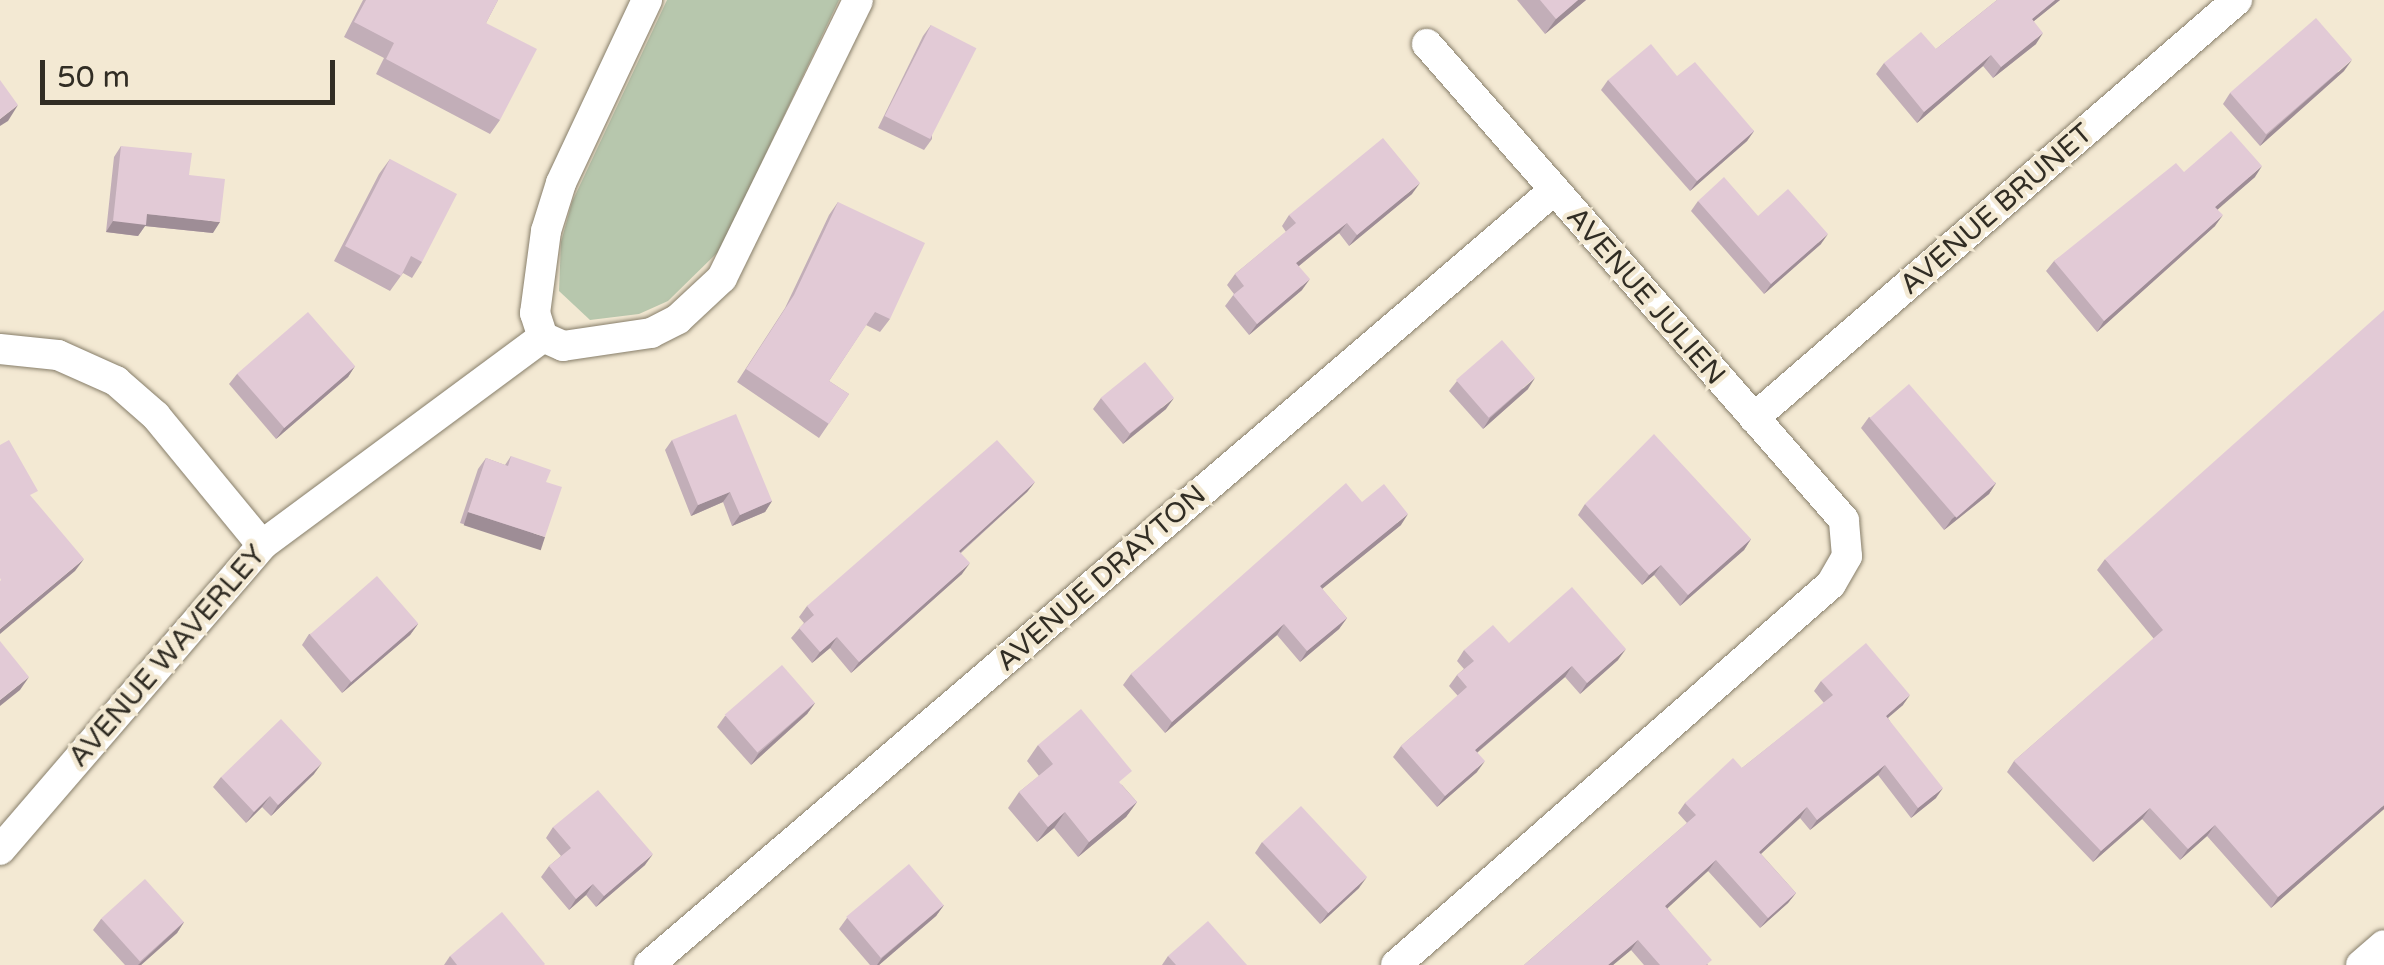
<!DOCTYPE html>
<html>
<head>
<meta charset="utf-8">
<style>
	body { margin:0 }
	#map { position:relative; width:2384px; height:965px; overflow:hidden; background:#f3e9d3; font-family:"Varela Round",sans-serif }
	div>[style] { position:absolute }
	.green>* { inset:0; background:#b7c7ad }
	.roads { filter:drop-shadow(0 0 2px #877e6a) drop-shadow(0 0 2px #877e6a) }
	.street>* { height:30px; margin:-15px; padding:0 15px; transform-origin:15px; border-radius:15px; background:#fff }
	.wall>* { inset:0; background:#c2aeb8 }
	.shaded-wall>* { inset:0; background:#9e8d96; transform-origin:0 0 }
	.building>* { inset:0; background:#e2cad6; transform-origin:0 0 }
	span { translate:-50% -50%; white-space:nowrap; text-align:center; line-height:1.15; -webkit-text-stroke:9px #f3e9d3; paint-order:stroke }
	.street-label { font-size:28px; color:#312d24 }
	.scale { position:absolute; left:40px; top:60px; width:295px; height:45px; box-sizing:border-box; border:5px solid #312d24; border-top:0; padding-left:12px; font-size:30px; line-height:35px; white-space:nowrap; color:#312d24; -webkit-text-stroke:8px #f3e9d3; paint-order:stroke }
</style>
</head>
<body>
<div id="map">
	<div class="green">
		<div style="clip-path:polygon(667px 0,839px 0,720px 250px,668px 301px,639px 314px,590px 320px,559px 291px,561px 242px,572px 202px)"></div>
	</div>
	<div class="roads">
		<div class="street">
			<div style="left:647px;top:0;width:202px;rotate:115.2deg"></div>
			<div style="left:561px;top:183px;width:50px;rotate:107.4deg"></div>
			<div style="left:546px;top:231px;width:83px;rotate:97.6deg"></div>
			<div style="left:535px;top:313px;width:25px;rotate:72deg"></div>
			<div style="left:543px;top:337px;width:22px;rotate:24deg"></div>
			<div style="left:563px;top:346px;width:89px;rotate:-8.4deg"></div>
			<div style="left:651px;top:333px;width:30px;rotate:-27deg"></div>
			<div style="left:678px;top:319px;width:60px;rotate:-43deg"></div>
			<div style="left:722px;top:278px;width:309px;rotate:-63.9deg"></div>
			<div style="left:0;top:349px;width:58px;rotate:5.9deg"></div>
			<div style="left:58px;top:355px;width:64px;rotate:24.1deg"></div>
			<div style="left:116px;top:381px;width:53px;rotate:41.2deg"></div>
			<div style="left:156px;top:416px;width:167px;rotate:50.6deg"></div>
			<div style="left:1754px;top:418px;width:639px;rotate:-40.87deg"></div>
			<div style="left:0;top:850px;width:402px;rotate:-49.3deg"></div>
			<div style="left:262px;top:545px;width:350px;rotate:-36.5deg"></div>
			<div style="left:649px;top:965px;width:1190px;rotate:-40.57deg"></div>
			<div style="left:1396px;top:965px;width:578px;rotate:-41.21deg"></div>
			<div style="left:1831px;top:584px;width:32px;rotate:-60deg"></div>
			<div style="left:1847px;top:556px;width:36px;rotate:-95deg"></div>
			<div style="left:1844px;top:520px;width:633px;rotate:-131.22deg"></div>
			<div style="left:2361px;top:965px;width:30px;rotate:-41deg"></div>
		</div>
	</div>
	<div class="wall">
		<div style="clip-path:polygon(363px 0,498px 0,486px 23px,500px 120px,490px 134px,376px 74px,384px 58px,344px 37px)"></div>
		<div style="clip-path:polygon(1517px 0,1586px 0,1545px 34px)"></div>
		<div style="clip-path:polygon(1997px 0,2060px 0,2034px 21px,2036px 44px,1993px 78px,1983px 66px,1917px 123px,1876px 74px,1884px 63px,1936px 49px)"></div>
		<div style="clip-path:polygon(931px 25px,932px 139px,924px 150px,878px 128px,923px 36px)"></div>
		<div style="clip-path:polygon(2344px 71px,2260px 146px,2223px 104px,2230px 93px)"></div>
		<div style="clip-path:polygon(1677px 76px,1754px 131px,1747px 141px,1690px 191px,1601px 90px,1608px 80px)"></div>
		<div style="clip-path:polygon(121px 146px,189px 175px,213px 233px,145px 226px,138px 236px,106px 232px,114px 157px)"></div>
		<div style="clip-path:polygon(390px 159px,422px 262px,412px 278px,403px 273px,390px 291px,334px 261px,379px 174px)"></div>
		<div style="clip-path:polygon(2184px 172px,2255px 177px,2217px 209px,2215px 226px,2097px 332px,2046px 271px,2054px 261px)"></div>
		<div style="clip-path:polygon(1412px 194px,1349px 246px,1339px 233px,1299px 266px,1302px 290px,1249px 335px,1225px 306px,1234px 294px,1227px 285px,1235px 274px,1286px 232px,1282px 226px,1289px 215px)"></div>
		<div style="clip-path:polygon(1698px 201px,1758px 216px,1821px 244px,1764px 294px,1691px 211px)"></div>
		<div style="clip-path:polygon(838px 202px,890px 319px,880px 332px,866px 325px,829px 381px,849px 394px,819px 438px,737px 382px,785px 308px,829px 215px)"></div>
		<div style="clip-path:polygon(355px 366px,348px 377px,276px 439px,229px 384px,237px 374px)"></div>
		<div style="clip-path:polygon(1457px 381px,1528px 389px,1483px 429px,1449px 391px)"></div>
		<div style="clip-path:polygon(1101px 398px,1166px 409px,1123px 444px,1093px 409px)"></div>
		<div style="clip-path:polygon(1869px 417px,1996px 483px,1989px 494px,1944px 530px,1861px 428px)"></div>
		<div style="clip-path:polygon(672px 440px,772px 501px,765px 512px,732px 526px,723px 502px,691px 516px,665px 450px)"></div>
		<div style="clip-path:polygon(511px 456px,538px 548px,460px 523px,478px 469px,486px 458px,505px 465px)"></div>
		<div style="clip-path:polygon(1035px 482px,1027px 492px,961px 553px,962px 574px,851px 673px,830px 648px,812px 663px,791px 638px,804px 623px,799px 617px,807px 606px)"></div>
		<div style="clip-path:polygon(1362px 502px,1401px 525px,1322px 589px,1347px 618px,1339px 629px,1300px 662px,1277px 635px,1165px 733px,1123px 685px,1131px 674px)"></div>
		<div style="clip-path:polygon(1585px 504px,1751px 539px,1744px 550px,1680px 606px,1654px 575px,1642px 585px,1578px 515px)"></div>
		<div style="clip-path:polygon(2105px 559px,2384px 809px,2271px 908px,2207px 836px,2180px 860px,2142px 819px,2093px 862px,2007px 772px,2014px 761px,2154px 639px,2097px 570px)"></div>
		<div style="clip-path:polygon(418px 624px,410px 635px,342px 693px,302px 645px,309px 634px)"></div>
		<div style="clip-path:polygon(1509px 643px,1618px 660px,1580px 694px,1565px 677px,1477px 753px,1477px 772px,1437px 807px,1393px 757px,1401px 746px,1458px 696px,1449px 686px,1457px 675px,1464px 669px,1457px 661px,1464px 650px)"></div>
		<div style="clip-path:polygon(1821px 681px,1903px 705px,1888px 718px,1936px 798px,1911px 818px,1878px 775px,1810px 830px,1800px 818px,1761px 854px,1796px 893px,1788px 903px,1760px 928px,1708px 871px,1667px 908px,1708px 965px,1644px 965px,1631px 950px,1613px 965px,1524px 965px,1687px 823px,1678px 813px,1685px 803px,1742px 768px,1824px 703px,1814px 691px)"></div>
		<div style="clip-path:polygon(815px 703px,807px 714px,751px 765px,717px 727px,725px 716px)"></div>
		<div style="clip-path:polygon(1038px 745px,1122px 785px,1137px 802px,1126px 817px,1078px 857px,1054px 828px,1037px 842px,1008px 808px,1019px 792px,1039px 776px,1027px 761px)"></div>
		<div style="clip-path:polygon(314px 774px,271px 816px,262px 807px,246px 823px,213px 787px,221px 777px)"></div>
		<div style="clip-path:polygon(553px 827px,645px 865px,596px 907px,586px 895px,569px 910px,541px 877px,549px 866px,561px 856px,546px 838px)"></div>
		<div style="clip-path:polygon(1262px 842px,1359px 888px,1320px 924px,1255px 853px)"></div>
		<div style="clip-path:polygon(944px 905px,936px 916px,879px 965px,870px 965px,839px 929px,847px 918px)"></div>
		<div style="clip-path:polygon(101px 919px,184px 922px,177px 933px,141px 965px,125px 965px,93px 930px)"></div>
		<div style="clip-path:polygon(450px 956px,544px 965px,444px 965px)"></div>
		<div style="clip-path:polygon(1168px 956px,1247px 965px,1162px 965px)"></div>
	</div>
	<div class="shaded-wall">
		<div style="clip-path:polygon(1578px 0,1586px 0,1545px 34px,1556px 19px)"></div>
		<div style="clip-path:polygon(2055px 0,2060px 0,2024px 29px,2032px 19px)"></div>
		<div style="clip-path:polygon(2043px 33px,2036px 44px,1993px 78px,2001px 67px)"></div>
		<div style="clip-path:polygon(1991px 55px,1983px 66px,1917px 123px,1924px 112px)"></div>
		<div style="clip-path:polygon(2352px 60px,2344px 71px,2260px 146px,2267px 135px)"></div>
		<div style="clip-path:polygon(18px 105px,8px 121px,0 126px,0 119px)"></div>
		<div style="clip-path:polygon(1754px 131px,1747px 141px,1690px 191px,1697px 181px)"></div>
		<div style="clip-path:polygon(2262px 166px,2255px 177px,2208px 218px,2215px 207px)"></div>
		<div style="clip-path:polygon(1420px 183px,1412px 194px,1349px 246px,1357px 235px)"></div>
		<div style="clip-path:polygon(147px 214px,220px 222px,213px 233px,145px 226px,138px 236px,106px 232px,113px 221px)"></div>
		<div style="clip-path:polygon(2223px 215px,2215px 226px,2097px 332px,2104px 321px)"></div>
		<div style="clip-path:polygon(1347px 223px,1339px 233px,1289px 274px,1296px 263px)"></div>
		<div style="clip-path:polygon(1828px 234px,1821px 244px,1764px 294px,1771px 284px)"></div>
		<div style="clip-path:polygon(1310px 279px,1302px 290px,1249px 335px,1257px 324px)"></div>
		<div style="clip-path:polygon(355px 366px,348px 377px,276px 439px,284px 428px)"></div>
		<div style="clip-path:polygon(1535px 378px,1528px 389px,1483px 429px,1490px 418px)"></div>
		<div style="clip-path:polygon(1174px 398px,1166px 409px,1123px 444px,1131px 433px)"></div>
		<div style="clip-path:polygon(1035px 482px,1027px 492px,951px 561px,959px 551px)"></div>
		<div style="clip-path:polygon(1996px 483px,1989px 494px,1944px 530px,1952px 519px)"></div>
		<div style="clip-path:polygon(730px 492px,723px 502px,691px 516px,698px 505px)"></div>
		<div style="clip-path:polygon(772px 501px,765px 512px,732px 526px,740px 515px)"></div>
		<div style="left:468px;top:512px;width:81px;height:14px;rotate:18deg"></div>
		<div style="clip-path:polygon(1408px 514px,1401px 525px,1312px 597px,1320px 586px)"></div>
		<div style="clip-path:polygon(1751px 539px,1744px 550px,1680px 606px,1688px 595px)"></div>
		<div style="clip-path:polygon(84px 559px,75px 571px,0 634px,0 629px)"></div>
		<div style="clip-path:polygon(970px 563px,962px 574px,851px 673px,859px 662px)"></div>
		<div style="clip-path:polygon(1661px 565px,1654px 575px,1642px 585px,1649px 575px)"></div>
		<div style="clip-path:polygon(1347px 618px,1339px 629px,1300px 662px,1307px 651px)"></div>
		<div style="clip-path:polygon(418px 624px,410px 635px,342px 693px,350px 683px)"></div>
		<div style="clip-path:polygon(1284px 624px,1277px 635px,1165px 733px,1172px 722px)"></div>
		<div style="clip-path:polygon(837px 637px,830px 648px,812px 663px,820px 652px)"></div>
		<div style="clip-path:polygon(1626px 649px,1618px 660px,1580px 694px,1587px 683px)"></div>
		<div style="clip-path:polygon(1572px 666px,1565px 677px,1467px 761px,1475px 750px)"></div>
		<div style="clip-path:polygon(29px 677px,20px 690px,0 706px,0 700px)"></div>
		<div style="clip-path:polygon(1910px 695px,1903px 705px,1878px 726px,1886px 716px)"></div>
		<div style="clip-path:polygon(815px 703px,807px 714px,751px 765px,758px 754px)"></div>
		<div style="clip-path:polygon(1485px 761px,1477px 772px,1437px 807px,1445px 796px)"></div>
		<div style="clip-path:polygon(322px 763px,314px 774px,271px 816px,278px 805px)"></div>
		<div style="clip-path:polygon(1885px 765px,1878px 775px,1810px 830px,1817px 820px)"></div>
		<div style="clip-path:polygon(1943px 788px,1936px 798px,1911px 818px,1918px 808px)"></div>
		<div style="clip-path:polygon(270px 796px,262px 807px,246px 823px,254px 812px)"></div>
		<div style="clip-path:polygon(1137px 802px,1126px 817px,1078px 857px,1089px 842px)"></div>
		<div style="clip-path:polygon(2384px 805px,2384px 809px,2271px 908px,2278px 897px)"></div>
		<div style="clip-path:polygon(1807px 807px,1800px 818px,1752px 862px,1759px 852px)"></div>
		<div style="clip-path:polygon(2150px 808px,2142px 819px,2093px 862px,2101px 851px)"></div>
		<div style="clip-path:polygon(1065px 812px,1054px 828px,1037px 842px,1048px 827px)"></div>
		<div style="clip-path:polygon(2215px 825px,2207px 836px,2180px 860px,2188px 849px)"></div>
		<div style="clip-path:polygon(653px 854px,645px 865px,596px 907px,604px 896px)"></div>
		<div style="clip-path:polygon(1716px 860px,1708px 871px,1658px 917px,1665px 906px)"></div>
		<div style="clip-path:polygon(1367px 877px,1359px 888px,1320px 924px,1328px 913px)"></div>
		<div style="clip-path:polygon(593px 884px,586px 895px,569px 910px,576px 899px)"></div>
		<div style="clip-path:polygon(1796px 893px,1788px 903px,1760px 928px,1768px 918px)"></div>
		<div style="clip-path:polygon(944px 905px,936px 916px,879px 965px,877px 965px,882px 958px)"></div>
		<div style="clip-path:polygon(184px 922px,177px 933px,141px 965px,138px 965px)"></div>
		<div style="clip-path:polygon(1638px 940px,1631px 950px,1613px 965px,1608px 965px)"></div>
	</div>
	<div class="building">
		<div style="clip-path:polygon(366px 0,498px 0,486px 23px,537px 49px,500px 120px,386px 59px,394px 43px,354px 22px)"></div>
		<div style="clip-path:polygon(1540px 0,1578px 0,1556px 19px)"></div>
		<div style="clip-path:polygon(1997px 0,2055px 0,2032px 19px,2043px 33px,2001px 67px,1991px 55px,1924px 112px,1884px 63px,1921px 32px,1936px 49px)"></div>
		<div style="left:2316px;top:18px;width:55px;height:114px;rotate:49deg"></div>
		<div style="left:931px;top:25px;width:51px;height:102px;rotate:27deg"></div>
		<div style="clip-path:polygon(1651px 44px,1677px 76px,1695px 62px,1754px 131px,1697px 181px,1608px 80px)"></div>
		<div style="clip-path:polygon(0 80px,18px 105px,0 119px)"></div>
		<div style="clip-path:polygon(2231px 131px,2262px 166px,2215px 207px,2223px 215px,2104px 321px,2054px 261px,2176px 163px,2184px 172px)"></div>
		<div style="clip-path:polygon(1383px 138px,1420px 183px,1357px 235px,1347px 223px,1296px 263px,1310px 279px,1257px 324px,1233px 295px,1244px 286px,1235px 274px,1296px 223px,1289px 215px)"></div>
		<div style="clip-path:polygon(121px 146px,192px 153px,189px 175px,225px 179px,220px 222px,147px 214px,146px 225px,113px 221px)"></div>
		<div style="clip-path:polygon(390px 159px,457px 194px,422px 262px,411px 256px,401px 276px,345px 246px)"></div>
		<div style="clip-path:polygon(1724px 177px,1758px 216px,1788px 189px,1828px 234px,1771px 284px,1698px 201px)"></div>
		<div style="clip-path:polygon(838px 202px,925px 243px,890px 319px,875px 312px,829px 381px,849px 394px,829px 424px,746px 369px,794px 295px)"></div>
		<div style="clip-path:polygon(2384px 310px,2384px 805px,2278px 897px,2215px 825px,2188px 849px,2150px 808px,2101px 851px,2014px 761px,2163px 630px,2105px 559px)"></div>
		<div style="left:308px;top:312px;width:72px;height:94px;rotate:49deg"></div>
		<div style="left:1502px;top:340px;width:50px;height:61px;rotate:49deg"></div>
		<div style="left:1145px;top:362px;width:46px;height:57px;rotate:51deg"></div>
		<div style="left:1909px;top:384px;width:132px;height:52px;rotate:49deg"></div>
		<div style="clip-path:polygon(736px 414px,772px 501px,740px 515px,730px 492px,698px 505px,672px 440px)"></div>
		<div style="clip-path:polygon(1654px 434px,1751px 539px,1688px 595px,1661px 565px,1649px 575px,1585px 504px)"></div>
		<div style="clip-path:polygon(9px 440px,38px 491px,30px 495px,84px 559px,0 629px,0 581px,1px 580px,0 578px,0 445px)"></div>
		<div style="clip-path:polygon(997px 440px,1035px 482px,959px 551px,970px 563px,859px 662px,837px 637px,820px 652px,799px 628px,814px 615px,807px 606px)"></div>
		<div style="clip-path:polygon(511px 456px,551px 470px,546px 482px,562px 487px,545px 537px,468px 512px,486px 458px,508px 466px)"></div>
		<div style="clip-path:polygon(1346px 483px,1362px 502px,1384px 484px,1408px 514px,1320px 586px,1347px 618px,1307px 651px,1284px 624px,1172px 722px,1131px 674px)"></div>
		<div style="left:377px;top:576px;width:63px;height:89px;rotate:49deg"></div>
		<div style="clip-path:polygon(1572px 587px,1626px 649px,1587px 683px,1572px 666px,1475px 750px,1485px 761px,1445px 796px,1401px 746px,1467px 687px,1457px 675px,1474px 661px,1464px 650px,1493px 625px,1509px 643px)"></div>
		<div style="clip-path:polygon(0 641px,29px 677px,0 700px)"></div>
		<div style="clip-path:polygon(1866px 643px,1910px 695px,1886px 716px,1943px 788px,1918px 808px,1885px 765px,1817px 820px,1807px 807px,1759px 852px,1796px 893px,1768px 918px,1716px 860px,1665px 906px,1712px 960px,1706px 965px,1660px 965px,1638px 940px,1608px 965px,1524px 965px,1696px 815px,1685px 803px,1733px 758px,1742px 768px,1833px 695px,1821px 681px)"></div>
		<div style="left:782px;top:665px;width:50px;height:76px;rotate:49deg"></div>
		<div style="clip-path:polygon(1081px 709px,1132px 771px,1119px 782px,1137px 802px,1089px 842px,1065px 812px,1048px 827px,1019px 792px,1053px 764px,1038px 745px)"></div>
		<div style="clip-path:polygon(281px 719px,322px 763px,278px 805px,270px 796px,254px 812px,221px 777px)"></div>
		<div style="clip-path:polygon(598px 790px,653px 854px,604px 896px,593px 884px,576px 899px,549px 866px,571px 848px,553px 827px)"></div>
		<div style="left:1301px;top:806px;width:97px;height:53px;rotate:47deg"></div>
		<div style="left:909px;top:864px;width:54px;height:82px;rotate:50deg"></div>
		<div style="left:145px;top:879px;width:58px;height:59px;rotate:48deg"></div>
		<div style="clip-path:polygon(502px 912px,545px 964px,544px 965px,457px 965px,450px 956px)"></div>
		<div style="clip-path:polygon(1208px 921px,1247px 965px,1176px 965px,1168px 956px)"></div>
	</div>
	<div class="street-label">
		<span style="left:1996px;top:209px;rotate:-41deg">AVENUE BRUNET</span>
		<span style="left:1646px;top:296px;rotate:49deg">AVENUE JULIEN</span>
		<span style="left:1101px;top:578px;rotate:-41deg">AVENUE DRAYTON</span>
		<span style="left:167px;top:656px;rotate:-49deg">AVENUE WAVERLEY</span>
	</div>
	<div class="scale">50 m</div>
</div>
</body>
</html>
